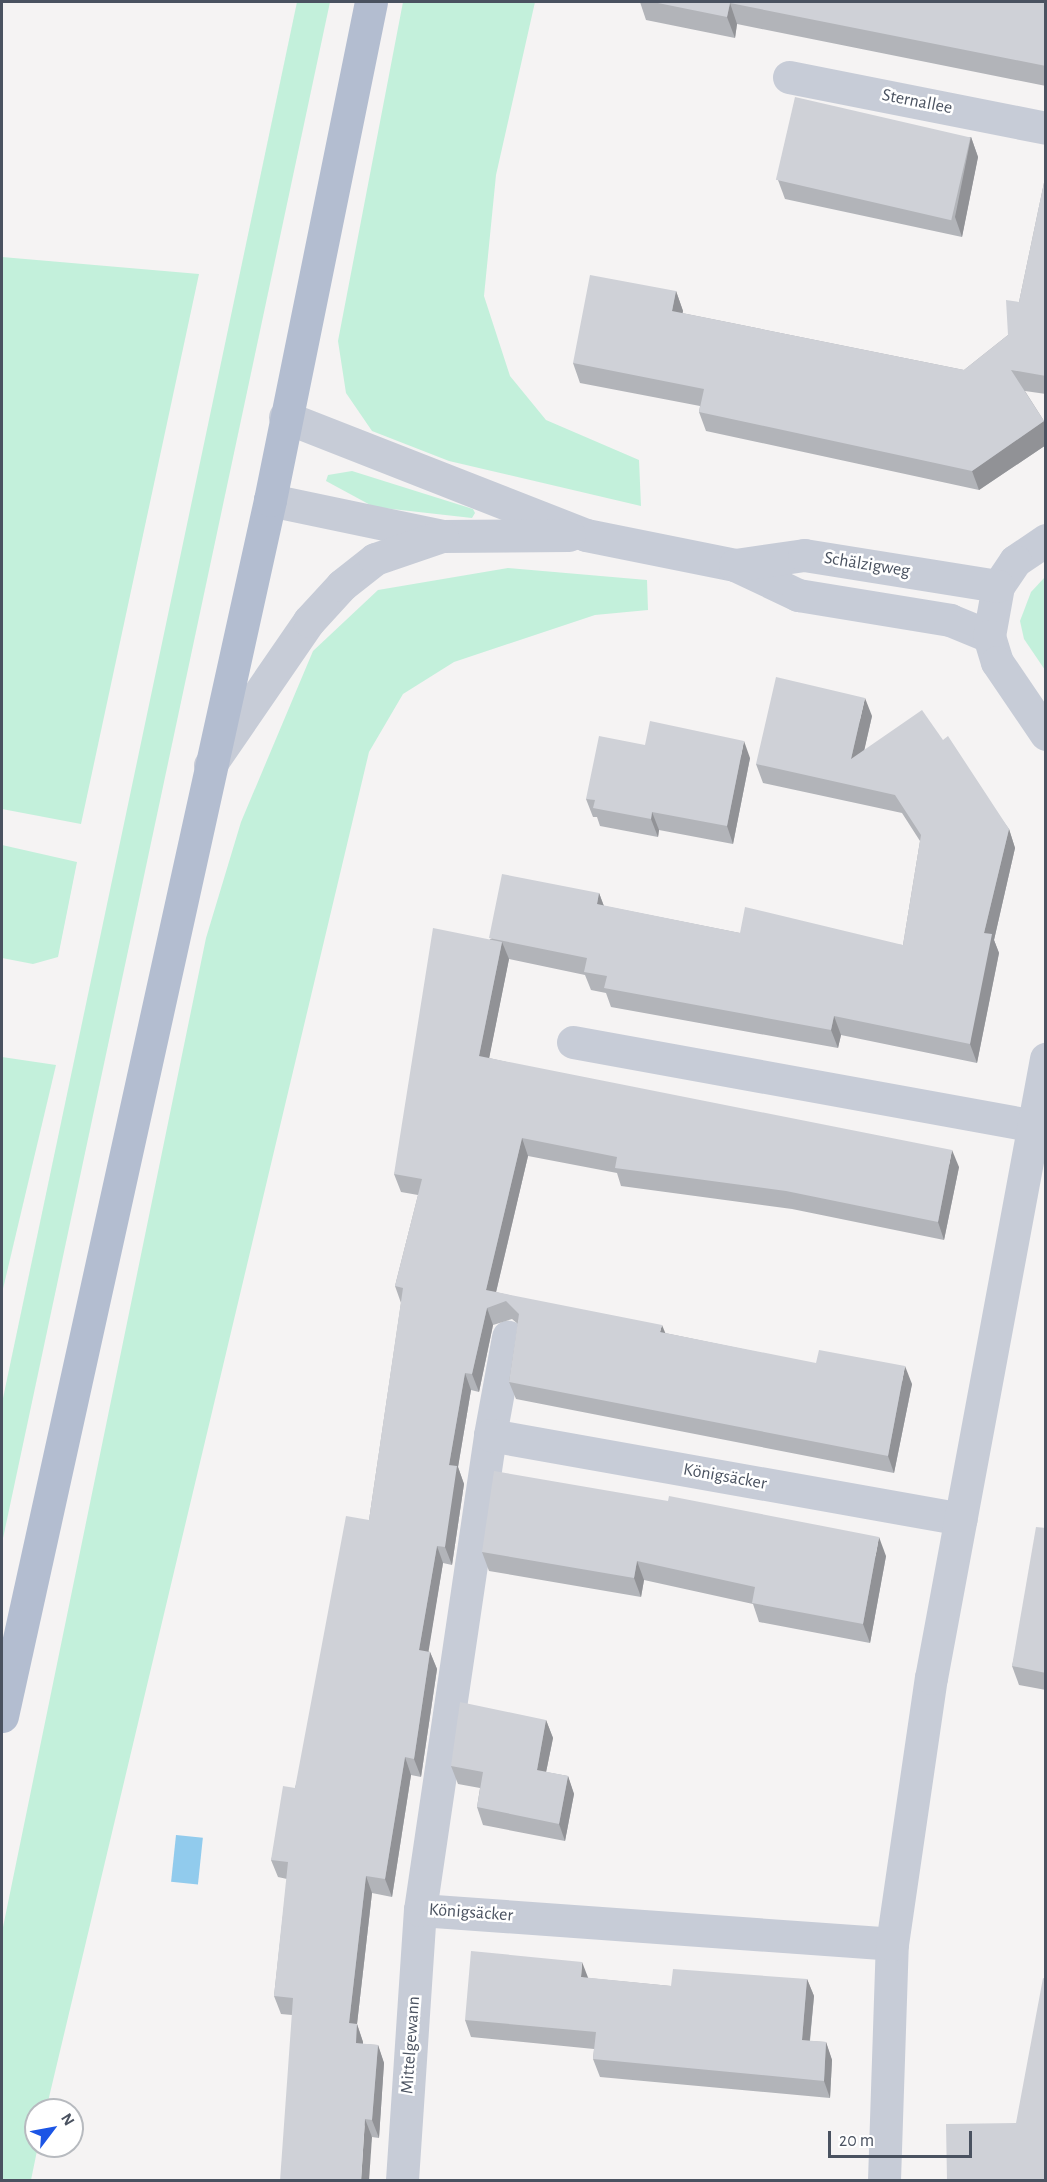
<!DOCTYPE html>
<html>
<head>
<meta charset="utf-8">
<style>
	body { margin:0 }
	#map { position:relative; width:1047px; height:2182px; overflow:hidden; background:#f5f3f3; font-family:"Alegreya Sans",sans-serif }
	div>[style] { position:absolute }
	.green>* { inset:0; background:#c3f0db }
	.water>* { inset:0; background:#91cbed; transform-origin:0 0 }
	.minor>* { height:33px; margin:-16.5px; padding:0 16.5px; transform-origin:16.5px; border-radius:16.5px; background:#c7ccd7 }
	.primary>* { height:33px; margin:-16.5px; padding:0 16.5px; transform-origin:16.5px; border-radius:16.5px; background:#b3bdd0 }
	.wall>* { inset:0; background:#b2b4b9 }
	.shaded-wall>* { inset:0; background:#919296 }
	.building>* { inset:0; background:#cfd1d7; transform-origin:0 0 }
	span { translate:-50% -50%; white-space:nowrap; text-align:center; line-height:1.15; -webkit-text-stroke:5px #fff; paint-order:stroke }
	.street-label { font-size:18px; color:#4a5260 }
	.frame { position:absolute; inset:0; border:3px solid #4a5260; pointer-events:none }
	.north { position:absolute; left:24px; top:2098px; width:60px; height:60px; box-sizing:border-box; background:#fff; border:2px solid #b7babf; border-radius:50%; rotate:58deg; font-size:16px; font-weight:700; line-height:24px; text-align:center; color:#4a5260 }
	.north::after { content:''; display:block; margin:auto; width:21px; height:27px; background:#1c55e5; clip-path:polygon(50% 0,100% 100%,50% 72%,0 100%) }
	.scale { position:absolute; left:828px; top:2131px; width:144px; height:27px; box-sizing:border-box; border:3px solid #4a5260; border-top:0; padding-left:8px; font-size:18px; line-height:21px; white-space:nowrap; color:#4a5260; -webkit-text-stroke:4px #fff; paint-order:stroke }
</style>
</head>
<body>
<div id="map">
	<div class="green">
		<div style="clip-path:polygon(297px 2px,330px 2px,2px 1543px,2px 1403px)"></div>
		<div style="clip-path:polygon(403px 2px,535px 2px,496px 175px,484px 296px,510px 376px,546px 420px,639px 460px,641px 506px,449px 461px,372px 431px,346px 393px,338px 341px)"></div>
		<div style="clip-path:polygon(2px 257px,199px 274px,81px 824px,2px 809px)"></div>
		<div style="clip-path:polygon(352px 471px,473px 509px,475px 513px,472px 518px,374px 507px,326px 481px,328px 475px)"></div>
		<div style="clip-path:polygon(508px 568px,647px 580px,648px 610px,595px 615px,454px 662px,403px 694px,369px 752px,46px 2110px,36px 2110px,38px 2146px,31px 2180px,2px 2180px,2px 1932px,206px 938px,241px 822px,313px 651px,378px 590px)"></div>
		<div style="clip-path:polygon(1045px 577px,1045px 670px,1024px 639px,1020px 621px,1031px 592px)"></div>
		<div style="clip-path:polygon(2px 845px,77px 862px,58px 957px,33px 964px,2px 958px)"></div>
		<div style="clip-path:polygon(2px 1057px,56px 1065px,2px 1293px)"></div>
	</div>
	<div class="water">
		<div style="left:176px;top:1835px;width:27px;height:47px;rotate:6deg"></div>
	</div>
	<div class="minor">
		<div style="left:789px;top:77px;width:262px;rotate:11.2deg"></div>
		<div style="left:285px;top:417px;width:323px;rotate:21.4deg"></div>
		<div style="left:586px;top:535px;width:152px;rotate:11.4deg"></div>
		<div style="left:735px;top:565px;width:70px;rotate:25.5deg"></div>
		<div style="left:798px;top:595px;width:154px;rotate:9.3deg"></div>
		<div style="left:950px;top:620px;width:42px;rotate:22.3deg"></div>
		<div style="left:270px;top:500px;width:176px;rotate:11.8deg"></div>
		<div style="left:442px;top:536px;width:127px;rotate:-0.5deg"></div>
		<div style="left:1046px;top:540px;width:37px;rotate:146deg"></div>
		<div style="left:1015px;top:561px;width:30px;rotate:124deg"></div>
		<div style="left:998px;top:586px;width:51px;rotate:100.2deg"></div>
		<div style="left:989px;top:636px;width:27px;rotate:73deg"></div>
		<div style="left:997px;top:662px;width:87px;rotate:55.8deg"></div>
		<div style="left:735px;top:565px;width:70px;rotate:-8.2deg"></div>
		<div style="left:804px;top:555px;width:196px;rotate:9.1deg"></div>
		<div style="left:210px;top:765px;width:175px;rotate:-55.5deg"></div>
		<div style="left:309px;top:621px;width:49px;rotate:-47.5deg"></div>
		<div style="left:342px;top:585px;width:42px;rotate:-38.2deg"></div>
		<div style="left:375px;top:559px;width:71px;rotate:-18.9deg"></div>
		<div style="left:573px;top:1042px;width:465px;rotate:10.3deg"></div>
		<div style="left:490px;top:1435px;width:100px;rotate:-79.6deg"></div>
		<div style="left:420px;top:1910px;width:473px;rotate:4.1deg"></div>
		<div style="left:402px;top:2180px;width:271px;rotate:-86.2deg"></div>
		<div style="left:420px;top:1910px;width:480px;rotate:-81.6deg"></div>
		<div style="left:490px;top:1435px;width:478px;rotate:10.1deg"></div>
		<div style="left:884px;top:2180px;width:236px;rotate:-88.1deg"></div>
		<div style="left:892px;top:1944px;width:269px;rotate:-81.7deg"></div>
		<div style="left:931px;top:1678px;width:630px;rotate:-79.48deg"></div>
	</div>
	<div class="primary">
		<div style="left:2px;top:1716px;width:1245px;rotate:-77.57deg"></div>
		<div style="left:270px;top:500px;width:508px;rotate:-78.54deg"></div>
	</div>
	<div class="wall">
		<div style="clip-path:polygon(640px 2px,1046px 2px,1046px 86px,737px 24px,735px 38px,646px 20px)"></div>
		<div style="clip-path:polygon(971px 137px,978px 157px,962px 237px,785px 199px,778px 180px)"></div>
		<div style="clip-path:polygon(1046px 173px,1046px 394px,1025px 391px,1046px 424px,1046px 445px,979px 490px,706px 431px,699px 412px,700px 406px,580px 383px,573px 363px,676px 291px,683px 311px,682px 313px,964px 370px,1008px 335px,1019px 302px)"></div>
		<div style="clip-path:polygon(872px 716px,864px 750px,943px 740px,1009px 829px,1015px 848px,994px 940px,999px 953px,977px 1063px,841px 1035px,838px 1048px,611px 1007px,606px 993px,591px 990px,585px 975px,509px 959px,489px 1058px,959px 1167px,944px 1240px,792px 1209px,621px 1186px,617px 1173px,528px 1156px,496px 1292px,665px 1333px,912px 1384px,894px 1473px,516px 1399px,509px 1382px,518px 1324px,512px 1319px,493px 1325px,479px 1392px,471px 1390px,458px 1467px,464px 1484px,452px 1565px,443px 1563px,428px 1651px,430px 1652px,437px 1669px,421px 1777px,411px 1775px,392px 1897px,372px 1893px,357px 2024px,363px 2042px,363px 2044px,378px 2045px,384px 2063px,379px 2138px,372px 2137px,292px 2015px,281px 2014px,274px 1996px,287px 1879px,278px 1877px,271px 1860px,295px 1788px,369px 1520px,401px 1303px,395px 1286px,418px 1195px,401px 1192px,394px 1174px,490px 939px,599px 893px,604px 906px,740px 933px,903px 945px,920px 841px,902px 813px,763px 783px,756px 764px)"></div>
		<div style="clip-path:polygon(645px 745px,750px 758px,733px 844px,659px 830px,658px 837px,600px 826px,597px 817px,593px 817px,586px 799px)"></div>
		<div style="clip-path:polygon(1046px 1528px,1046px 1690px,1019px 1685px,1012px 1666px)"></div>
		<div style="clip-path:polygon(482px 1552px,886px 1556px,870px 1643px,759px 1622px,753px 1604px,644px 1580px,641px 1597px,489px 1571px)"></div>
		<div style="clip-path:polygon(546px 1720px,553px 1738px,546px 1772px,568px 1776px,574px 1794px,565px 1841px,483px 1825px,477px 1807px,480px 1788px,458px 1784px,451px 1766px)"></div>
		<div style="clip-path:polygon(588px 1978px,671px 1986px,807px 1979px,814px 1996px,810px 2041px,826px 2042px,832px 2060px,830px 2098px,600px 2077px,593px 2059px,594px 2049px,471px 2037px,465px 2020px)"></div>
	</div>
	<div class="shaded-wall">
		<div style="clip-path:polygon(730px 3px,737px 24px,735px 38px,727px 17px)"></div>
		<div style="clip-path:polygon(971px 137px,978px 157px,962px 237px,955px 217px)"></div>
		<div style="clip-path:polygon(676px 291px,683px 311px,679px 331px,672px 311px)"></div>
		<div style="clip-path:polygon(1044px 421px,1046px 424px,1046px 445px,979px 490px,972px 471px)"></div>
		<div style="clip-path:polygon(865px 698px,872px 716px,858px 778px,851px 759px)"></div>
		<div style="clip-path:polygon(744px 741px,750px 758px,733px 844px,727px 826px)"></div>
		<div style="clip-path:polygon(652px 812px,659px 830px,658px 837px,651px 819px)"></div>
		<div style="clip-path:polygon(1009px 829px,1015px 848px,994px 940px,999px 953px,977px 1063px,970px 1044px,984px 933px)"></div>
		<div style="clip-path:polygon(599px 893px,606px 912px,597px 904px)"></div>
		<div style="clip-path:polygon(502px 942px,509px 959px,486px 1074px,479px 1056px)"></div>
		<div style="clip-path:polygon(834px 1016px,841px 1035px,838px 1048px,831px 1030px)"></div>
		<div style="clip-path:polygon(522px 1138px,528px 1156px,493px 1305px,486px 1290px)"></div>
		<div style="clip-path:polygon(952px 1150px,959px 1167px,944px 1240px,938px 1222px)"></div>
		<div style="clip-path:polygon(487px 1308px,493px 1325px,479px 1392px,472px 1374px)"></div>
		<div style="clip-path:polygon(662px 1325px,669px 1342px,660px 1332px)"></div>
		<div style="clip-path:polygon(905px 1366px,912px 1384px,894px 1473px,888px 1456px)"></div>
		<div style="clip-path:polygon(465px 1373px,471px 1390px,458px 1467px,464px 1484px,452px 1565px,445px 1547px,449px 1465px)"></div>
		<div style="clip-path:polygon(879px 1537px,886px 1556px,870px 1643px,863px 1624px)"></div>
		<div style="clip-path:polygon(437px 1546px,443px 1563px,426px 1667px,419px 1650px)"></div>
		<div style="clip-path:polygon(637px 1561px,644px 1580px,641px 1597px,634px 1578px)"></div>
		<div style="clip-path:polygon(430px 1652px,437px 1669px,421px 1777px,414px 1759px)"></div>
		<div style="clip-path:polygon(546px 1720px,553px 1738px,543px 1787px,537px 1770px)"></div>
		<div style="clip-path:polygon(405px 1757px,411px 1775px,392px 1897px,385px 1879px)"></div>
		<div style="clip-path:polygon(568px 1776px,574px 1794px,565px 1841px,559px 1824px)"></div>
		<div style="clip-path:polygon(366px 1876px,372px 1893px,357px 2024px,363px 2042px,362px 2061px,349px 2023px)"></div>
		<div style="clip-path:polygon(582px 1962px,589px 1980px,581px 1977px)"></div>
		<div style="clip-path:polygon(807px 1979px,814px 1996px,808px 2058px,802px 2040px)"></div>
		<div style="clip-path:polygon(826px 2042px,832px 2060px,830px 2098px,824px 2081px)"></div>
		<div style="clip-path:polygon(378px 2045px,384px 2063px,379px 2138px,372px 2120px)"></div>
		<div style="clip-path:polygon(365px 2119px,372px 2137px,369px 2181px,361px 2181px)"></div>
	</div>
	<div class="building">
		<div style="clip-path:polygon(653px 2px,1046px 2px,1046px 66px,730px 3px,727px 17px)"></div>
		<div style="left:795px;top:97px;width:180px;height:85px;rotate:13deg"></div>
		<div style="clip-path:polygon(1046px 173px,1046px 376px,1011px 370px,1044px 421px,972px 471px,699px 412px,704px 389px,573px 363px,590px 275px,676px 291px,672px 311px,964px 370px,1008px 335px,1006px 300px,1019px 302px)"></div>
		<div style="clip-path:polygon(776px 677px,865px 698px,851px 759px,922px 710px,943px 740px,948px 736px,1009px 829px,984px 933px,992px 934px,970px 1044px,834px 1016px,831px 1030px,604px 988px,607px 976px,584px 972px,587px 958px,489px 938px,502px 874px,599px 893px,597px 904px,740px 933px,745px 907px,903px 945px,921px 835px,895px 795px,756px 764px)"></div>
		<div style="clip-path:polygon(650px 721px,744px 741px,727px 826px,652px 812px,651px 819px,593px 808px,595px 800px,586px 799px,599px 736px,645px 745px)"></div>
		<div style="clip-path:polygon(433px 928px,502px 942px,479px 1056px,952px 1150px,938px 1222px,786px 1191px,615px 1168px,617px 1157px,522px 1138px,486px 1290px,662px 1325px,660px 1332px,816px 1363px,819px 1350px,905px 1366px,888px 1456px,509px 1382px,519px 1314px,506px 1301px,487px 1308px,472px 1374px,465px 1373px,449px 1465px,457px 1466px,445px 1547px,437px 1546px,419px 1650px,430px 1652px,414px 1759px,405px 1757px,385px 1879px,366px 1876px,349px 2023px,357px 2024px,356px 2043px,378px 2045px,372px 2120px,365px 2119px,361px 2181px,280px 2181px,293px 1998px,274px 1996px,288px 1862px,271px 1860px,283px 1786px,295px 1788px,346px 1516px,369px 1520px,403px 1288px,395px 1286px,422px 1179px,394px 1174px)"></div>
		<div style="clip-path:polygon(494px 1471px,668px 1501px,669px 1496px,879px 1537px,863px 1624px,752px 1603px,755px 1587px,637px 1561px,634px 1578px,482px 1552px)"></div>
		<div style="clip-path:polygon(1036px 1527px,1046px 1528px,1046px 1673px,1012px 1666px)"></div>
		<div style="clip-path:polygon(460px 1702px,546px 1720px,537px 1770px,568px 1776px,559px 1824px,477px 1807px,483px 1772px,451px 1766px)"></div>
		<div style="clip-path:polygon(471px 1951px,582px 1962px,581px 1977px,671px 1986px,673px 1969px,807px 1979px,802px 2040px,826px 2042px,824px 2081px,593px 2059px,596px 2032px,465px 2020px)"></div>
		<div style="clip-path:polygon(1043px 1978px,1046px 1979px,1046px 2181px,947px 2181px,946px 2124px,1016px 2123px)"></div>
	</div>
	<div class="street-label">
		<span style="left:917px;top:102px;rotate:11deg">Sternallee</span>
		<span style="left:867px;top:565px;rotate:9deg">Schälzigweg</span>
		<span style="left:725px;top:1477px;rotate:10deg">Königsäcker</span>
		<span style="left:471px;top:1913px;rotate:4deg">Königsäcker</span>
		<span style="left:411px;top:2045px;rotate:-86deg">Mittelgewann</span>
	</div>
	<div class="frame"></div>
	<div class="north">N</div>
	<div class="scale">20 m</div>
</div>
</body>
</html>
